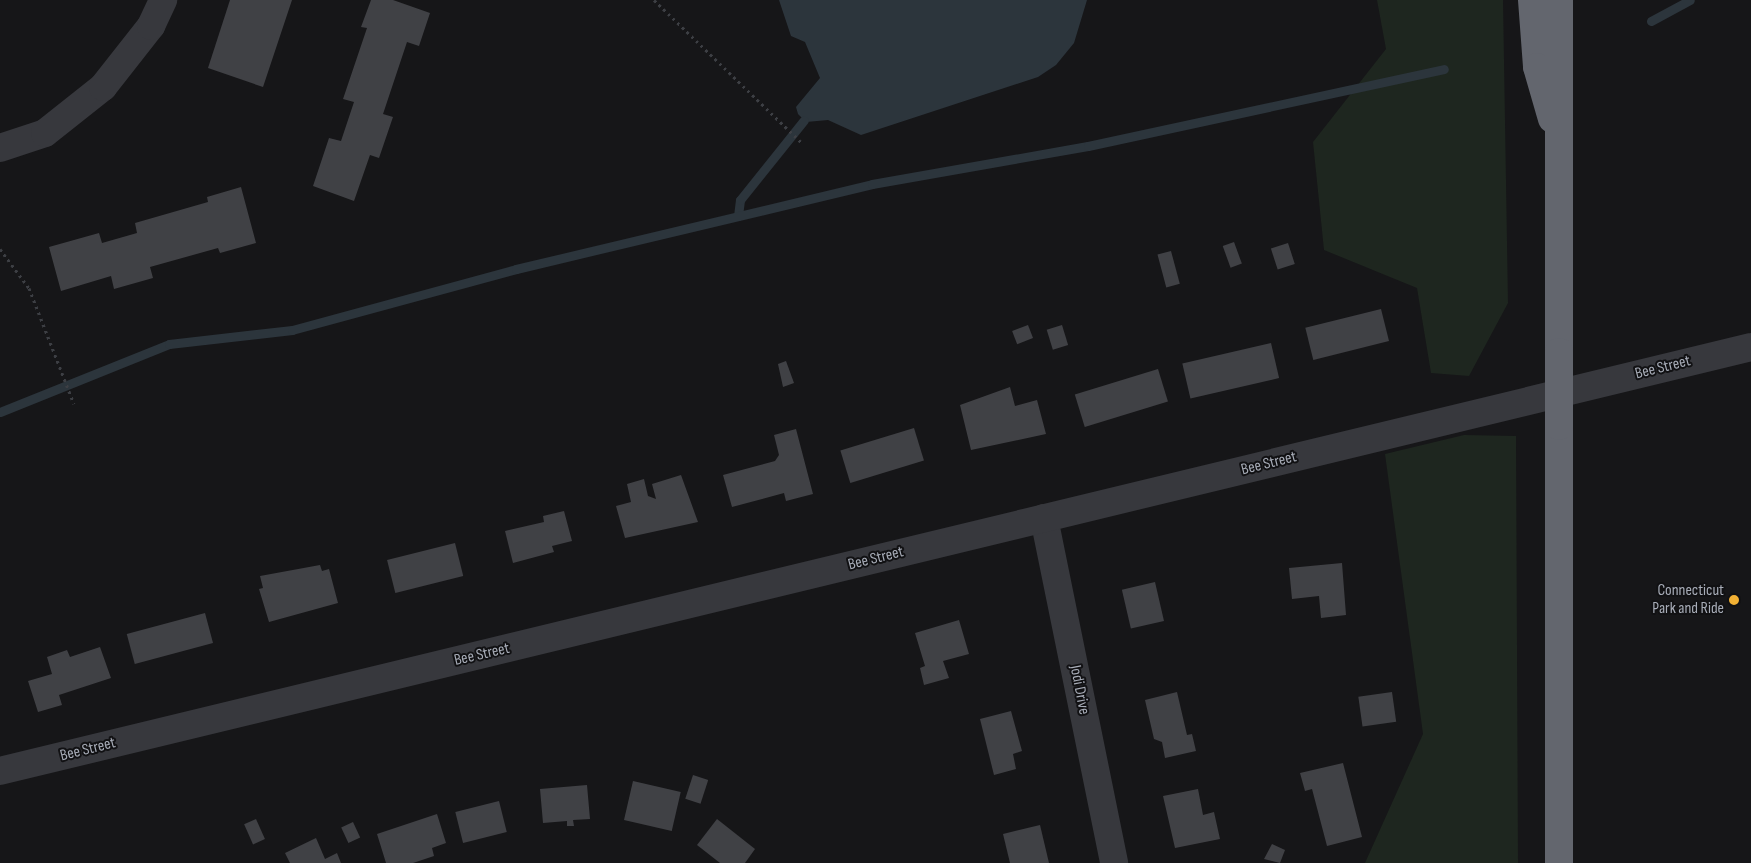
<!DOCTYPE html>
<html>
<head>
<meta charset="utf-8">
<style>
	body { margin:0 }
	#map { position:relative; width:1751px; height:863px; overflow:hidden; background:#161618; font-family:"Sofia Sans Condensed",sans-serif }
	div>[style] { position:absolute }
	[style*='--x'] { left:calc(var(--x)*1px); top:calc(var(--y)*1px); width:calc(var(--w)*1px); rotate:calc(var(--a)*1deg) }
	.green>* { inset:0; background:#1e261f }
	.water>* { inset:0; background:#2c353c }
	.stream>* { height:9px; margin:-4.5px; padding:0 4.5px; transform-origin:4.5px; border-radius:4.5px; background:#2c353c }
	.building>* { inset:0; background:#404145; transform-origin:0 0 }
	.path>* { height:3px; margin-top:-1.5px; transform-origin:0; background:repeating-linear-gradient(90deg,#3d3f44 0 2.5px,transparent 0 6.5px) }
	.minor>* { height:28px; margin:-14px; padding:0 14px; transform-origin:14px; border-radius:14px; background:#37383d }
	.highway>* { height:28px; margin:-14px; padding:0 14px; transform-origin:14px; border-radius:14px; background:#63666e }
	.highway-bridge>* { height:28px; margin:-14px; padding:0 14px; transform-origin:14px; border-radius:14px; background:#63666e }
	.dots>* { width:14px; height:14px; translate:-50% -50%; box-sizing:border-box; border:2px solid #111113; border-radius:50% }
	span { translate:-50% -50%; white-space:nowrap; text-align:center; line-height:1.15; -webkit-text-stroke:4px #111113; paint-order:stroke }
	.street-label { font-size:16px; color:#a8adb8 }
	.poi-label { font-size:16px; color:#a8adb8 }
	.right { translate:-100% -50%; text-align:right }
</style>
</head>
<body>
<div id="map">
	<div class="green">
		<i style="clip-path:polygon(1377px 0,1503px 0,1508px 303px,1469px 376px,1431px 373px,1417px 288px,1324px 250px,1313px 142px,1386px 49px)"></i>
		<i style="clip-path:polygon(1464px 435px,1516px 436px,1518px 863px,1365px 863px,1423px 734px,1385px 454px)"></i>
	</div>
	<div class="water">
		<i style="clip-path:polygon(779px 0,1087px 0,1074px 43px,1056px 65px,1038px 77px,861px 135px,828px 120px,806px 122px,798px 114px,796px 107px,820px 78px,805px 42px,791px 36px)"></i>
	</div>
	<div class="stream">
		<i style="--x:1651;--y:21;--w:44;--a:-28.3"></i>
		<i style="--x:738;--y:216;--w:16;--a:-83"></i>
		<i style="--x:740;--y:200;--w:102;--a:-51.3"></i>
		<i style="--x:0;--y:412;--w:182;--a:-21.9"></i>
		<i style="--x:169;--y:344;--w:124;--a:-6.5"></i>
		<i style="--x:292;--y:330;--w:232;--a:-15.2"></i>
		<i style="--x:516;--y:269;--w:366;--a:-13.4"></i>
		<i style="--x:872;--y:184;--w:219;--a:-10"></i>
		<i style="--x:1088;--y:146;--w:364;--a:-12.2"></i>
	</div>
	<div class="building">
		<i style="clip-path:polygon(230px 0,292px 0,263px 87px,208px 68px)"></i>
		<i style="clip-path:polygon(371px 0,393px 0,430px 13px,419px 46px,407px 42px,383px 114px,393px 117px,379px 158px,370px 155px,354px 201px,313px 186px,329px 138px,341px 141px,354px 102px,343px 99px,367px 28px,361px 27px)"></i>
		<i style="clip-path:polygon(241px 187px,256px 243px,220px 253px,218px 248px,150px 267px,153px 278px,114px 289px,111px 276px,61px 291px,49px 247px,99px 233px,102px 243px,137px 233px,135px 223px,208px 202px,207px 197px)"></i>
		<i style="left:1234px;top:242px;width:23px;height:12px;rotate:70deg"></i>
		<i style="left:1288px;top:243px;width:22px;height:18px;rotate:72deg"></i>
		<i style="left:1171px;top:251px;width:34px;height:14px;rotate:75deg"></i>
		<i style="left:1381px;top:309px;width:33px;height:78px;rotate:76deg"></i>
		<i style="left:1028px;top:325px;width:14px;height:17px;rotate:69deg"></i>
		<i style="left:1062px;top:325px;width:21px;height:16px;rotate:73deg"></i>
		<i style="left:1271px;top:343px;width:36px;height:91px;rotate:77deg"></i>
		<i style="clip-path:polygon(786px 361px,794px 383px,783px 387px,778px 364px)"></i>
		<i style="left:1158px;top:369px;width:34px;height:87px;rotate:73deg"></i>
		<i style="clip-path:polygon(1010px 387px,1015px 406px,1037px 400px,1046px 434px,971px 450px,960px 405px)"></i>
		<i style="left:914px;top:428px;width:34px;height:77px;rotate:73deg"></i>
		<i style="clip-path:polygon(796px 429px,813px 494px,786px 501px,784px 493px,732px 507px,723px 475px,775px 461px,779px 455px,774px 435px)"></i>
		<i style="clip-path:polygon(681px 475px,698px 522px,625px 538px,616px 506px,631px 502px,627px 484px,644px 479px,648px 496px,656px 499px,652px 484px)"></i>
		<i style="clip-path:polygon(564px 511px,572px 541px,552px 546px,554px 552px,513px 563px,505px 531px,544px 522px,543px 516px)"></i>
		<i style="left:455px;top:543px;width:34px;height:70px;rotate:76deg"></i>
		<i style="clip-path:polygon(1342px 563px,1346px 615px,1321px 618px,1319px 596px,1292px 599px,1289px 568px)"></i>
		<i style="clip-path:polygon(320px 565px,322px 571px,329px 569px,338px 603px,269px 622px,259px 589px,263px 588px,260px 576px)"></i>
		<i style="left:1155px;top:582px;width:40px;height:34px;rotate:77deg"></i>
		<i style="left:205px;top:613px;width:31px;height:81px;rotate:75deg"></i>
		<i style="clip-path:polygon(959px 620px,969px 654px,943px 661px,949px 678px,924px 685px,920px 668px,925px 666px,915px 633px)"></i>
		<i style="clip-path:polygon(100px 647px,111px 678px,59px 695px,62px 705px,38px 712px,28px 681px,52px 674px,47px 657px,67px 650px,70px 657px)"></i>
		<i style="clip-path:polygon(1177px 692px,1187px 735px,1192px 734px,1196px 751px,1165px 758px,1162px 742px,1154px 739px,1145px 700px)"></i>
		<i style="left:1392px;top:692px;width:30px;height:34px;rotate:82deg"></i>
		<i style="clip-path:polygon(1011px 711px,1022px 751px,1013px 754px,1016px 769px,994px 775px,980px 719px)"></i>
		<i style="clip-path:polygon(1343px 763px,1362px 837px,1327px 846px,1312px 789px,1305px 791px,1300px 773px)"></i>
		<i style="left:693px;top:775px;width:16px;height:25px;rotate:18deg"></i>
		<i style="left:633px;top:781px;width:49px;height:40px;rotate:13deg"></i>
		<i style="clip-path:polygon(587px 785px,590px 819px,573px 820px,574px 826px,567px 826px,567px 821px,543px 823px,540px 789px)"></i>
		<i style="clip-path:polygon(1198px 789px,1203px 815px,1214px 812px,1220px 839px,1175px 848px,1163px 796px)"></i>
		<i style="left:499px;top:801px;width:32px;height:45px;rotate:76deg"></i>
		<i style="clip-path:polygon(437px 814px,446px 843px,432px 848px,434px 856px,413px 863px,386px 863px,377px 834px)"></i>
		<i style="left:256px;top:819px;width:22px;height:13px;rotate:66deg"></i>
		<i style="clip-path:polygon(717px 819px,755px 849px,745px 863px,720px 863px,697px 845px)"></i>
		<i style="left:353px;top:822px;width:17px;height:13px;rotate:65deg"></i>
		<i style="clip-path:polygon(1040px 825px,1049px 863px,1010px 863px,1003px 834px)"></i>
		<i style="clip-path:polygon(316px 838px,325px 859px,337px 853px,341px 863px,290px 863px,285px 853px)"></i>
		<i style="clip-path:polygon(1272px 844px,1285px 850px,1280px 863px,1264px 859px)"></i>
	</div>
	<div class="path">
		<i style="--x:654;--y:0;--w:206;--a:44"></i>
		<i style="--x:0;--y:249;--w:49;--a:53.4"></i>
		<i style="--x:29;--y:288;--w:124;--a:68.8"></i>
	</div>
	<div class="minor">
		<i style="--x:0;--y:148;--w:47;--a:-18.4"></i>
		<i style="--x:45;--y:133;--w:74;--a:-38.4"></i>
		<i style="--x:103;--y:87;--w:78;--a:-51.8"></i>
		<i style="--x:151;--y:26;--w:29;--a:-65"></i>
		<i style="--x:1044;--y:518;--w:352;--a:78.5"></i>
		<i style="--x:0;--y:771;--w:1802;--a:-13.61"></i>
	</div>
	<div class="highway">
		<i style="--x:1532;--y:0;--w:67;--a:85.7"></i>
		<i style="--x:1537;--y:67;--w:54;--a:73.9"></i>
		<i style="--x:1559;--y:352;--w:352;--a:-90"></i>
		<i style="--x:1559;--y:426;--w:437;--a:90"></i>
	</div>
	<div class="highway-bridge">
		<i style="--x:1559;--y:426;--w:74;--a:-90"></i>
	</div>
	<div class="dots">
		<i style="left:1734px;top:600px;background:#f2b134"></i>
	</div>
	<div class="street-label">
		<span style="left:1663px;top:368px;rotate:-14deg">Bee Street</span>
		<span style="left:1269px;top:464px;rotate:-14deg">Bee Street</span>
		<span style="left:876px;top:559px;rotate:-14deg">Bee Street</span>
		<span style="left:482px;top:655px;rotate:-13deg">Bee Street</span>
		<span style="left:1079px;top:690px;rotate:79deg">Jodi Drive</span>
		<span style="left:88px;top:750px;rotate:-14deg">Bee Street</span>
	</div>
	<div class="poi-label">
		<span class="right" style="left:1724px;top:600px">Connecticut<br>Park and Ride</span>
	</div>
</div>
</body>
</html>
